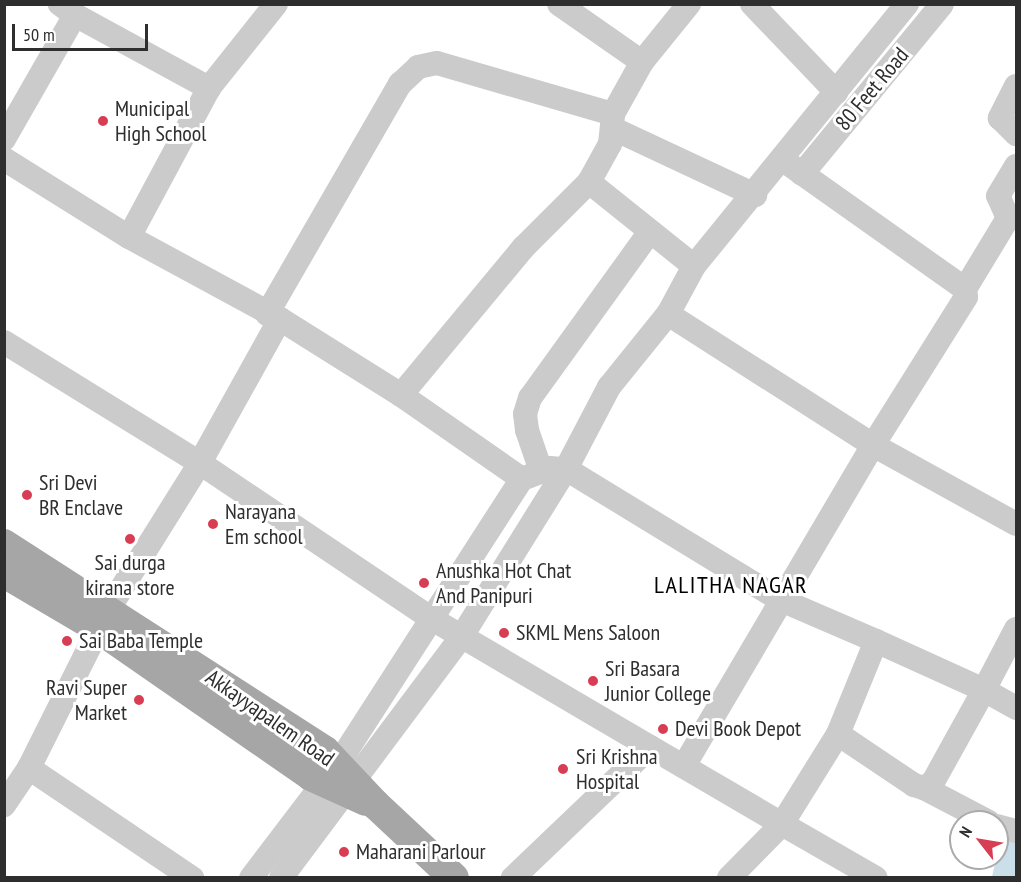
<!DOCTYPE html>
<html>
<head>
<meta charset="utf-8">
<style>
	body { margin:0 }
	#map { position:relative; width:1021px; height:882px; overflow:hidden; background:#fff; font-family:"PT Sans Narrow",sans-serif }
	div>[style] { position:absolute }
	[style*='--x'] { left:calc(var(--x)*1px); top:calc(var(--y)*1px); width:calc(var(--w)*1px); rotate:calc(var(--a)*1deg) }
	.river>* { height:33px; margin:-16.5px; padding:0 16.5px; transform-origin:16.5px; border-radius:16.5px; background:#cadfe9 }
	.minor>* { height:24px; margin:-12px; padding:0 12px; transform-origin:12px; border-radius:12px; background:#cbcbcb }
	.major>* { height:30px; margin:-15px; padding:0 15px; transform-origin:15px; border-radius:15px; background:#a6a6a6 }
	.dots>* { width:16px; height:16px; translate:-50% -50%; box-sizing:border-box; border:3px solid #fff; border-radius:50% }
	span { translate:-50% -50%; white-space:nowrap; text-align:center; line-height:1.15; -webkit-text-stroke:6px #fff; paint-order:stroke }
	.street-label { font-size:22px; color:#2e2e2e }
	.poi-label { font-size:22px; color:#2e2e2e }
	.left { translate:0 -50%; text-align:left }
	.right { translate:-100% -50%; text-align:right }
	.neighbourhood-label { font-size:24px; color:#000; letter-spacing:1.5px }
	.frame { position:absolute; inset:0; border:6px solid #2e2e2e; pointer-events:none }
	.north { position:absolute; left:949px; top:810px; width:60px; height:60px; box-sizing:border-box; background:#fff; border:2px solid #ababab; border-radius:50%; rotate:301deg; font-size:16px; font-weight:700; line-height:24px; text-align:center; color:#2e2e2e }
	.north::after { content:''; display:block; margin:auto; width:21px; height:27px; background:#d73e53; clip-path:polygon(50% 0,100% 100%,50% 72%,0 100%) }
	.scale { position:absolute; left:12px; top:24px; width:136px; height:27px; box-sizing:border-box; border:3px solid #2e2e2e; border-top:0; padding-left:8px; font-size:18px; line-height:21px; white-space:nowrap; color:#2e2e2e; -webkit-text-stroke:4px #fff; paint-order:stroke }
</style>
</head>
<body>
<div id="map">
	<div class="river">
		<i style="--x:1008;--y:878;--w:36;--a:-77"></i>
	</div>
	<div class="minor">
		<i style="--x:276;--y:4;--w:107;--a:128.6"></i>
		<i style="--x:209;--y:88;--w:169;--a:118.2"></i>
		<i style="--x:129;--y:237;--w:172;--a:28.5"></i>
		<i style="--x:280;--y:319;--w:143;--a:32.1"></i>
		<i style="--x:752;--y:4;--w:122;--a:46.3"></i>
		<i style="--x:75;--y:15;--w:153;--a:28.6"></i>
		<i style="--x:642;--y:62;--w:75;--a:-51"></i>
		<i style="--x:1016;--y:86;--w:36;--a:117"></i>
		<i style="--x:1000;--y:118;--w:23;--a:45"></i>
		<i style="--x:614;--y:129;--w:156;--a:25.1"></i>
		<i style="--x:4;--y:139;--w:143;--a:-60.2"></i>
		<i style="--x:75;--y:15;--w:19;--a:-144"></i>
		<i style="--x:4;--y:159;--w:147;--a:32"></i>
		<i style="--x:783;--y:160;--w:223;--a:35.3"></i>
		<i style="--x:965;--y:289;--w:8;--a:83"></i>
		<i style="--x:966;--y:297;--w:175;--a:122.1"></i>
		<i style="--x:873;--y:445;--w:163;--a:28.9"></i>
		<i style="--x:802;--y:174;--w:220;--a:-50.5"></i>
		<i style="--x:589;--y:182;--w:134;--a:38.7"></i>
		<i style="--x:694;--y:266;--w:55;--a:118.4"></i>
		<i style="--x:694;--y:266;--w:338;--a:-50.9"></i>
		<i style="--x:965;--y:289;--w:83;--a:-58.8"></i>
		<i style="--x:1008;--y:218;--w:24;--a:-114"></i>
		<i style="--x:998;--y:196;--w:35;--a:-59"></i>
		<i style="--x:267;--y:314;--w:266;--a:-60"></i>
		<i style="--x:400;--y:84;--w:25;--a:-43"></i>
		<i style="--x:418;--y:67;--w:19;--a:-12"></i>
		<i style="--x:437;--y:63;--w:183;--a:16.2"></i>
		<i style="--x:280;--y:319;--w:165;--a:119.1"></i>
		<i style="--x:200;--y:463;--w:280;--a:33.9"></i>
		<i style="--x:432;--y:619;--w:253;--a:30.4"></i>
		<i style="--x:4;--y:342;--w:230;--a:31.7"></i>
		<i style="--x:200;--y:463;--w:173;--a:122"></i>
		<i style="--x:108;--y:610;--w:177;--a:116.6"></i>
		<i style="--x:29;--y:768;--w:45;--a:124"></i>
		<i style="--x:541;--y:471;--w:43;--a:-108.9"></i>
		<i style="--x:527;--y:430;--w:16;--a:-97"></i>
		<i style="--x:525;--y:414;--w:17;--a:-73"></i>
		<i style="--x:530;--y:398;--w:203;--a:-54.2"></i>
		<i style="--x:522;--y:479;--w:147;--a:-145.2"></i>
		<i style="--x:401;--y:395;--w:192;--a:-50.3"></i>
		<i style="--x:524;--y:247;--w:92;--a:-45"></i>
		<i style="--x:589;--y:182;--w:43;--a:-61.1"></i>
		<i style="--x:610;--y:144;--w:30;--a:-84"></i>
		<i style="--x:613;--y:114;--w:60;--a:-60.9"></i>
		<i style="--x:642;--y:62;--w:101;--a:-145.1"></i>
		<i style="--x:876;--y:641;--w:119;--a:24.4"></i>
		<i style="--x:984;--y:690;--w:69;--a:-62.3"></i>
		<i style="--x:838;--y:734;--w:92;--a:33.9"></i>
		<i style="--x:914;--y:785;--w:10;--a:17"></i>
		<i style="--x:924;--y:788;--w:11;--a:-34"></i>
		<i style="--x:933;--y:782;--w:105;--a:-61"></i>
		<i style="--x:984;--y:690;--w:37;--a:29"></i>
		<i style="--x:29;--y:768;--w:197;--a:34"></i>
		<i style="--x:924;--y:788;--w:73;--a:27.6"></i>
		<i style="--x:997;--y:826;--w:20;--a:15"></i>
		<i style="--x:251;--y:878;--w:143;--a:-52.7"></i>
		<i style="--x:338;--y:764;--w:339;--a:-57.2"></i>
		<i style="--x:522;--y:479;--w:30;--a:-21"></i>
		<i style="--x:550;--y:468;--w:16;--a:4"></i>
		<i style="--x:566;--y:469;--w:252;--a:31.4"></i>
		<i style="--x:781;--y:600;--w:103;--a:23.3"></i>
		<i style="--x:876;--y:641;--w:100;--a:112.2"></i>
		<i style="--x:838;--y:734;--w:106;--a:121.9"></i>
		<i style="--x:782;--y:824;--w:153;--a:-149.7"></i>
		<i style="--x:650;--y:747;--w:190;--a:136.3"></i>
		<i style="--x:281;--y:878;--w:302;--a:-53.2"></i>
		<i style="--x:462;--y:636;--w:197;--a:-58.1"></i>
		<i style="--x:566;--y:469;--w:93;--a:-62.3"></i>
		<i style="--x:609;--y:387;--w:94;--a:-51.1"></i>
		<i style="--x:668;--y:314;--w:243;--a:32.6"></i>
		<i style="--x:873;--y:445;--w:373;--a:120.5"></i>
		<i style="--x:729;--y:878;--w:76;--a:-45.5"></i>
		<i style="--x:782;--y:824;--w:108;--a:29.9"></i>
	</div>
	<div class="major">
		<i style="--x:4;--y:544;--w:382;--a:32.8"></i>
		<i style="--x:325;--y:751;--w:73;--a:46.7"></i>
		<i style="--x:375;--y:804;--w:108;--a:43.1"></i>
		<i style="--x:4;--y:573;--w:110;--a:30.5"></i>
		<i style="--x:99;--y:629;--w:258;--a:34.7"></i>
		<i style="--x:311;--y:776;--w:60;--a:24.4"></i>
	</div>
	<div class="dots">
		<i style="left:103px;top:121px;background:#d73e53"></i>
		<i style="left:27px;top:495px;background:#d73e53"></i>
		<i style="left:213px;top:524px;background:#d73e53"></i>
		<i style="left:130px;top:539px;background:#d73e53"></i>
		<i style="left:424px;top:583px;background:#d73e53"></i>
		<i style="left:504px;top:633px;background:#d73e53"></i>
		<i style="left:67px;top:641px;background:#d73e53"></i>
		<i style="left:593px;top:681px;background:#d73e53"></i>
		<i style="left:139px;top:700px;background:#d73e53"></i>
		<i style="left:663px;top:729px;background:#d73e53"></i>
		<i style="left:563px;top:769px;background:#d73e53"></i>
		<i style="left:344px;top:852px;background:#d73e53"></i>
	</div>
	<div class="street-label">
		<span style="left:872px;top:89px;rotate:-50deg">80 Feet Road</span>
		<span style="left:270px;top:718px;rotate:35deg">Akkayyapalem Road</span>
	</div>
	<div class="poi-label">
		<span class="left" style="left:115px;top:121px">Municipal<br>High School</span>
		<span class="left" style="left:39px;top:495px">Sri Devi<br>BR Enclave</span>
		<span class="left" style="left:225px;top:524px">Narayana<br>Em school</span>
		<span style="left:130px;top:575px">Sai durga<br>kirana store</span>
		<span class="left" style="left:436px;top:583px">Anushka Hot Chat<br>And Panipuri</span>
		<span class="left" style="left:516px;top:633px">SKML Mens Saloon</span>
		<span class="left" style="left:79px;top:641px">Sai Baba Temple</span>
		<span class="left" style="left:605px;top:681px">Sri Basara<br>Junior College</span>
		<span class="right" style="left:127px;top:700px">Ravi Super<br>Market</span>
		<span class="left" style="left:675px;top:729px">Devi Book Depot</span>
		<span class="left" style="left:576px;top:769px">Sri Krishna<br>Hospital</span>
		<span class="left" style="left:356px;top:852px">Maharani Parlour</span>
	</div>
	<div class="neighbourhood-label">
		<span style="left:731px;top:585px">LALITHA NAGAR</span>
	</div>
	<div class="frame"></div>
	<div class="north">N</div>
	<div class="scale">50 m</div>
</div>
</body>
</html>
